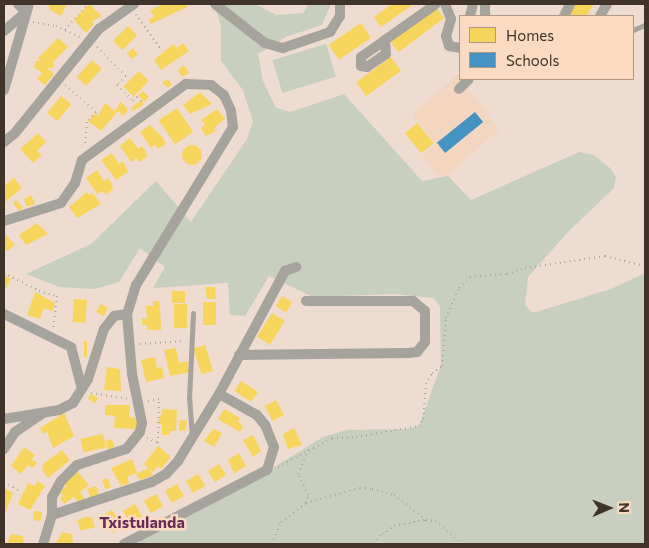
<!DOCTYPE html>
<html>
<head>
<meta charset="utf-8">
<style>
	body { margin:0 }
	#map { position:relative; width:649px; height:548px; overflow:hidden; background:#eddccf; font-family:Commissioner,sans-serif }
	div>[style] { position:absolute }
	[style*='--x'] { left:calc(var(--x)*1px); top:calc(var(--y)*1px); width:calc(var(--w)*1px); rotate:calc(var(--a)*1deg) }
	.built>* { inset:0; background:#f2d6c0 }
	.green>* { inset:0; background:#c8cfbf; transform-origin:0 0 }
	.homes>* { inset:0; background:#f6d55c; transform-origin:0 0 }
	.round { border-radius:50% }
	.schools>* { inset:0; background:#4393c3; transform-origin:0 0 }
	.path>* { height:2px; margin-top:-1px; transform-origin:0; background:repeating-linear-gradient(90deg,#ada69e 0 1px,transparent 0 5px) }
	.service>* { height:5px; margin:-2.5px; padding:0 2.5px; transform-origin:2.5px; border-radius:2.5px; background:#a6a29c }
	.minor>* { height:10px; margin:-5px; padding:0 5px; transform-origin:5px; border-radius:5px; background:#a6a29c }
	span { translate:-50% -50%; white-space:nowrap; text-align:center; line-height:1.15; -webkit-text-stroke:5px #fadbc2; paint-order:stroke }
	.neighbourhood-label { font-size:16px; color:#662d57; font-weight:700 }
	.frame { position:absolute; inset:0; border:5px solid #40342a; pointer-events:none }
	.legend { position:absolute; left:459px; top:15px; width:175px; height:65px; box-sizing:border-box; background:#fadbc2; border:1px solid #b09885; margin:0; padding:6px 9px; list-style:none; font-size:15px; color:#40342a }
	.legend li { display:flex; align-items:center; gap:10px; height:25px }
	.legend b { width:25px; border:1px solid #b09885 }
	.north { position:absolute; left:584px; top:483px; width:50px; height:50px; -webkit-text-stroke:4px #fadbc2; paint-order:stroke; rotate:89deg; font-size:14px; font-weight:700; line-height:20px; text-align:center; color:#40342a }
	.north::after { content:''; display:block; margin:auto; width:18px; height:22px; background:#40342a; clip-path:polygon(50% 0,100% 100%,50% 72%,0 100%) }
</style>
</head>
<body>
<div id="map">
	<div class="built">
		<i style="clip-path:polygon(458px 74px,499px 130px,447px 175px,438px 176px,423px 156px,436px 144px,412px 115px)"></i>
	</div>
	<div class="green">
		<i style="clip-path:polygon(214px 4px,255px 4px,276px 15px,303px 13px,309px 4px,331px 4px,322px 25px,286px 37px,258px 54px,263px 81px,276px 108px,290px 112px,344px 94px,422px 181px,448px 176px,471px 200px,579px 152px,594px 155px,611px 169px,616px 177px,614px 188px,567px 233px,528px 277px,525px 305px,531px 312px,536px 312px,611px 289px,645px 273px,645px 544px,138px 544px,145px 535px,255px 479px,323px 437px,347px 430px,406px 429px,419px 426px,441px 365px,440px 306px,433px 298px,394px 294px,313px 297px,269px 276px,245px 316px,230px 315px,228px 283px,153px 288px,165px 267px,140px 248px,119px 282px,95px 289px,59px 287px,26px 274px,91px 244px,156px 181px,191px 222px,247px 139px,253px 121px,243px 90px,221px 61px,221px 26px)"></i>
		<i style="left:326px;top:44px;width:34px;height:56px;rotate:73deg"></i>
	</div>
	<div class="homes">
		<i style="clip-path:polygon(48px 4px,67px 4px,61px 16px,50px 10px)"></i>
		<i style="clip-path:polygon(89px 4px,102px 16px,92px 21px,94px 24px,86px 33px,74px 20px)"></i>
		<i style="clip-path:polygon(164px 4px,186px 4px,187px 7px,151px 24px,149px 19px,154px 17px,150px 10px)"></i>
		<i style="clip-path:polygon(392px 4px,414px 4px,381px 27px,374px 17px)"></i>
		<i style="clip-path:polygon(573px 4px,594px 4px,586px 16px,566px 16px)"></i>
		<i style="left:435px;top:6px;width:15px;height:57px;rotate:53deg"></i>
		<i style="left:361px;top:23px;width:18px;height:39px;rotate:56deg"></i>
		<i style="left:128px;top:26px;width:13px;height:21px;rotate:45deg"></i>
		<i style="clip-path:polygon(58px 38px,68px 47px,53px 62px,54px 68px,47px 68px,54px 74px,45px 85px,37px 79px,42px 73px,34px 67px,36px 61px,40px 61px,38px 58px)"></i>
		<i style="clip-path:polygon(183px 43px,189px 51px,161px 70px,154px 60px,173px 44px,177px 48px)"></i>
		<i style="left:133px;top:48px;width:8px;height:8px;rotate:50deg"></i>
		<i style="left:391px;top:57px;width:17px;height:43px;rotate:54deg"></i>
		<i style="left:92px;top:60px;width:13px;height:23px;rotate:42deg"></i>
		<i style="clip-path:polygon(184px 65px,189px 73px,182px 77px,178px 70px)"></i>
		<i style="left:139px;top:71px;width:14px;height:22px;rotate:45deg"></i>
		<i style="clip-path:polygon(167px 79px,172px 84px,168px 88px,162px 83px)"></i>
		<i style="clip-path:polygon(143px 91px,149px 97px,144px 102px,138px 95px)"></i>
		<i style="clip-path:polygon(200px 92px,212px 104px,190px 114px,183px 105px)"></i>
		<i style="left:61px;top:96px;width:13px;height:22px;rotate:39deg"></i>
		<i style="clip-path:polygon(141px 100px,144px 104px,133px 111px,131px 108px)"></i>
		<i style="clip-path:polygon(121px 101px,128px 110px,123px 116px,118px 111px,101px 131px,88px 121px,95px 113px,98px 116px,105px 103px,115px 111px)"></i>
		<i style="left:177px;top:108px;width:29px;height:22px;rotate:56deg"></i>
		<i style="clip-path:polygon(217px 109px,225px 119px,214px 128px,216px 131px,206px 136px,201px 128px,205px 125px,201px 120px)"></i>
		<i style="left:417px;top:123px;width:26px;height:16px;rotate:50deg"></i>
		<i style="clip-path:polygon(150px 125px,164px 139px,166px 144px,158px 149px,155px 145px,151px 148px,140px 132px)"></i>
		<i style="clip-path:polygon(38px 133px,46px 142px,37px 151px,42px 155px,33px 163px,20px 149px)"></i>
		<i style="clip-path:polygon(130px 138px,138px 149px,142px 146px,146px 152px,147px 157px,139px 162px,137px 158px,131px 162px,120px 146px)"></i>
		<i class="round" style="left:182px;top:145px;width:20px;height:20px"></i>
		<i style="clip-path:polygon(112px 153px,119px 164px,123px 161px,128px 172px,116px 180px,101px 160px)"></i>
		<i style="clip-path:polygon(97px 170px,104px 181px,108px 178px,112px 184px,113px 189px,106px 195px,103px 191px,97px 194px,86px 178px)"></i>
		<i style="clip-path:polygon(14px 178px,22px 188px,4px 203px,4px 186px)"></i>
		<i style="clip-path:polygon(87px 192px,89px 195px,93px 193px,101px 204px,77px 218px,69px 207px)"></i>
		<i style="clip-path:polygon(31px 195px,35px 204px,27px 207px,24px 199px)"></i>
		<i style="clip-path:polygon(16px 200px,23px 208px,19px 211px,13px 203px)"></i>
		<i style="clip-path:polygon(37px 223px,48px 234px,26px 245px,19px 235px)"></i>
		<i style="clip-path:polygon(4px 233px,15px 245px,7px 251px,4px 249px)"></i>
		<i style="clip-path:polygon(4px 275px,11px 279px,4px 292px)"></i>
		<i style="clip-path:polygon(205px 287px,215px 287px,216px 299px,207px 299px)"></i>
		<i style="left:172px;top:291px;width:13px;height:12px"></i>
		<i style="clip-path:polygon(35px 292px,55px 303px,53px 311px,44px 308px,40px 319px,27px 315px)"></i>
		<i style="left:282px;top:296px;width:12px;height:12px;rotate:31deg"></i>
		<i style="left:74px;top:299px;width:13px;height:23px;rotate:4deg"></i>
		<i style="clip-path:polygon(153px 301px,159px 301px,160px 305px,161px 330px,147px 330px,147px 325px,142px 325px,142px 318px,147px 319px,146px 306px,153px 306px)"></i>
		<i style="left:203px;top:302px;width:13px;height:23px"></i>
		<i style="clip-path:polygon(101px 304px,108px 308px,104px 316px,96px 312px)"></i>
		<i style="left:174px;top:304px;width:13px;height:24px"></i>
		<i style="left:272px;top:313px;width:15px;height:28px;rotate:32deg"></i>
		<i style="left:84px;top:341px;width:3px;height:16px"></i>
		<i style="left:205px;top:345px;width:27px;height:12px;rotate:73deg"></i>
		<i style="clip-path:polygon(176px 348px,179px 363px,187px 361px,189px 372px,170px 376px,164px 350px)"></i>
		<i style="clip-path:polygon(155px 357px,157px 368px,162px 367px,164px 378px,146px 382px,141px 360px)"></i>
		<i style="clip-path:polygon(107px 367px,120px 369px,121px 391px,104px 390px)"></i>
		<i style="left:241px;top:381px;width:20px;height:12px;rotate:33deg"></i>
		<i style="left:91px;top:394px;width:8px;height:6px;rotate:30deg"></i>
		<i style="left:276px;top:400px;width:17px;height:13px;rotate:62deg"></i>
		<i style="clip-path:polygon(105px 405px,130px 405px,129px 417px,137px 418px,137px 429px,114px 428px,115px 416px,105px 415px)"></i>
		<i style="clip-path:polygon(163px 409px,177px 410px,176px 431px,170px 431px,170px 435px,162px 435px,162px 424px,158px 424px)"></i>
		<i style="clip-path:polygon(224px 409px,240px 418px,238px 421px,243px 426px,240px 432px,218px 419px)"></i>
		<i style="clip-path:polygon(64px 413px,74px 436px,53px 448px,47px 432px,43px 434px,40px 428px)"></i>
		<i style="left:180px;top:420px;width:7px;height:10px;rotate:8deg"></i>
		<i style="clip-path:polygon(294px 428px,302px 445px,288px 449px,283px 434px)"></i>
		<i style="clip-path:polygon(213px 429px,222px 433px,214px 447px,204px 441px)"></i>
		<i style="left:103px;top:434px;width:14px;height:23px;rotate:78deg"></i>
		<i style="clip-path:polygon(253px 435px,261px 451px,253px 457px,243px 440px)"></i>
		<i style="clip-path:polygon(112px 439px,114px 447px,108px 450px,105px 441px)"></i>
		<i style="clip-path:polygon(158px 446px,171px 457px,161px 469px,158px 466px,153px 472px,144px 464px)"></i>
		<i style="clip-path:polygon(24px 447px,35px 455px,32px 459px,37px 463px,32px 468px,28px 465px,21px 474px,11px 466px)"></i>
		<i style="clip-path:polygon(62px 450px,70px 460px,48px 478px,42px 469px,43px 464px)"></i>
		<i style="clip-path:polygon(239px 453px,246px 466px,234px 473px,228px 460px)"></i>
		<i style="clip-path:polygon(132px 459px,137px 473px,127px 477px,129px 483px,121px 486px,111px 468px)"></i>
		<i style="left:219px;top:464px;width:13px;height:13px;rotate:58deg"></i>
		<i style="clip-path:polygon(149px 468px,153px 475px,140px 480px,136px 474px)"></i>
		<i style="clip-path:polygon(77px 471px,89px 485px,80px 492px,85px 499px,78px 502px,74px 497px,64px 504px,60px 498px,63px 496px,60px 492px,66px 486px,63px 482px)"></i>
		<i style="left:198px;top:474px;width:14px;height:14px;rotate:60deg"></i>
		<i style="left:108px;top:478px;width:10px;height:6px;rotate:73deg"></i>
		<i style="clip-path:polygon(38px 481px,45px 486px,30px 510px,18px 504px,28px 483px,34px 486px)"></i>
		<i style="left:177px;top:484px;width:14px;height:14px;rotate:60deg"></i>
		<i style="left:96px;top:486px;width:9px;height:9px;rotate:72deg"></i>
		<i style="clip-path:polygon(4px 488px,13px 493px,4px 516px)"></i>
		<i style="left:156px;top:494px;width:14px;height:14px;rotate:60deg"></i>
		<i style="left:135px;top:504px;width:14px;height:14px;rotate:60deg"></i>
		<i style="clip-path:polygon(112px 510px,121px 525px,113px 533px,103px 515px)"></i>
		<i style="left:34px;top:511px;width:8px;height:9px;rotate:7deg"></i>
		<i style="clip-path:polygon(86px 517px,92px 517px,95px 527px,81px 531px,77px 520px)"></i>
		<i style="clip-path:polygon(62px 532px,72px 534px,73px 544px,56px 543px)"></i>
		<i style="clip-path:polygon(11px 534px,23px 536px,24px 544px,7px 544px)"></i>
	</div>
	<div class="schools">
		<i style="left:475px;top:112px;width:13px;height:49px;rotate:51deg"></i>
	</div>
	<div class="path">
		<i style="--x:136;--y:14;--w:45;--a:54.9"></i>
		<i style="--x:33;--y:22;--w:23;--a:10"></i>
		<i style="--x:56;--y:26;--w:26;--a:25"></i>
		<i style="--x:65;--y:30;--w:35;--a:-49"></i>
		<i style="--x:97;--y:47;--w:41;--a:45"></i>
		<i style="--x:126;--y:76;--w:13;--a:135"></i>
		<i style="--x:117;--y:85;--w:23;--a:45"></i>
		<i style="--x:133;--y:101;--w:6;--a:-45"></i>
		<i style="--x:137;--y:97;--w:10;--a:45"></i>
		<i style="--x:65;--y:85;--w:41;--a:41.1"></i>
		<i style="--x:96;--y:112;--w:13;--a:132"></i>
		<i style="--x:87;--y:122;--w:23;--a:95"></i>
		<i style="--x:4;--y:273;--w:39;--a:27"></i>
		<i style="--x:39;--y:291;--w:19;--a:16"></i>
		<i style="--x:57;--y:296;--w:32;--a:97"></i>
		<i style="--x:140;--y:344;--w:45;--a:-3.8"></i>
		<i style="--x:91;--y:393;--w:37;--a:9"></i>
		<i style="--x:147;--y:438;--w:12;--a:24"></i>
		<i style="--x:158;--y:443;--w:44;--a:-88.7"></i>
		<i style="--x:159;--y:399;--w:11;--a:170"></i>
		<i style="--x:278;--y:467;--w:61;--a:-28.2"></i>
		<i style="--x:332;--y:438;--w:24;--a:-2"></i>
		<i style="--x:356;--y:437;--w:64;--a:-9.9"></i>
		<i style="--x:419;--y:426;--w:8;--a:-60"></i>
		<i style="--x:423;--y:419;--w:35;--a:-85"></i>
		<i style="--x:426;--y:384;--w:13;--a:-61"></i>
		<i style="--x:432;--y:373;--w:12;--a:-35"></i>
		<i style="--x:442;--y:366;--w:48;--a:-85.2"></i>
		<i style="--x:446;--y:318;--w:33;--a:-67"></i>
		<i style="--x:459;--y:288;--w:16;--a:-45"></i>
		<i style="--x:470;--y:277;--w:37;--a:-5"></i>
		<i style="--x:507;--y:274;--w:19;--a:-18"></i>
		<i style="--x:525;--y:268;--w:81;--a:-8.5"></i>
		<i style="--x:605;--y:256;--w:41;--a:14"></i>
		<i style="--x:4;--y:482;--w:18;--a:29"></i>
		<i style="--x:306;--y:503;--w:56;--a:-15.5"></i>
		<i style="--x:360;--y:488;--w:12;--a:5"></i>
		<i style="--x:372;--y:489;--w:23;--a:15"></i>
		<i style="--x:394;--y:495;--w:41;--a:38"></i>
		<i style="--x:272;--y:544;--w:24;--a:-68"></i>
		<i style="--x:281;--y:522;--w:31;--a:-37"></i>
		<i style="--x:306;--y:503;--w:8;--a:-76"></i>
		<i style="--x:308;--y:495;--w:23;--a:-115"></i>
		<i style="--x:298;--y:474;--w:26;--a:-67"></i>
		<i style="--x:374;--y:544;--w:13;--a:-51"></i>
		<i style="--x:382;--y:534;--w:14;--a:-34"></i>
		<i style="--x:394;--y:526;--w:33;--a:-11"></i>
		<i style="--x:426;--y:520;--w:9;--a:6"></i>
		<i style="--x:435;--y:521;--w:35;--a:40"></i>
	</div>
	<div class="service">
		<i style="--x:633;--y:30;--w:13;--a:-23"></i>
		<i style="--x:192;--y:438;--w:39;--a:-94"></i>
		<i style="--x:189;--y:399;--w:86;--a:-87.3"></i>
	</div>
	<div class="minor">
		<i style="--x:215;--y:4;--w:63;--a:38"></i>
		<i style="--x:265;--y:43;--w:19;--a:16"></i>
		<i style="--x:283;--y:48;--w:50;--a:-18.8"></i>
		<i style="--x:330;--y:32;--w:19;--a:-58"></i>
		<i style="--x:340;--y:16;--w:12;--a:-90"></i>
		<i style="--x:445;--y:4;--w:16;--a:68"></i>
		<i style="--x:451;--y:19;--w:18;--a:106"></i>
		<i style="--x:446;--y:36;--w:10;--a:73"></i>
		<i style="--x:449;--y:46;--w:11;--a:10"></i>
		<i style="--x:470;--y:16;--w:12;--a:-76"></i>
		<i style="--x:485;--y:16;--w:12;--a:-90"></i>
		<i style="--x:564;--y:16;--w:13;--a:-63"></i>
		<i style="--x:600;--y:16;--w:14;--a:-60"></i>
		<i style="--x:4;--y:31;--w:29;--a:-41"></i>
		<i style="--x:26;--y:12;--w:11;--a:-135"></i>
		<i style="--x:385;--y:40;--w:14;--a:86"></i>
		<i style="--x:386;--y:54;--w:23;--a:146"></i>
		<i style="--x:367;--y:67;--w:6;--a:-171"></i>
		<i style="--x:361;--y:66;--w:9;--a:-90"></i>
		<i style="--x:361;--y:57;--w:29;--a:-35"></i>
		<i style="--x:385;--y:40;--w:62;--a:-35.2"></i>
		<i style="--x:459;--y:89;--w:14;--a:-45"></i>
		<i style="--x:4;--y:90;--w:90;--a:-73.8"></i>
		<i style="--x:4;--y:142;--w:14;--a:-39"></i>
		<i style="--x:15;--y:133;--w:134;--a:-51.1"></i>
		<i style="--x:99;--y:29;--w:43;--a:-35.5"></i>
		<i style="--x:4;--y:221;--w:60;--a:-17.5"></i>
		<i style="--x:61;--y:203;--w:24;--a:-55"></i>
		<i style="--x:75;--y:183;--w:24;--a:-73"></i>
		<i style="--x:82;--y:160;--w:129;--a:-36.2"></i>
		<i style="--x:186;--y:84;--w:25;--a:2"></i>
		<i style="--x:211;--y:85;--w:16;--a:38"></i>
		<i style="--x:224;--y:95;--w:17;--a:66"></i>
		<i style="--x:231;--y:111;--w:16;--a:83"></i>
		<i style="--x:233;--y:127;--w:185;--a:121.5"></i>
		<i style="--x:136;--y:285;--w:30;--a:107"></i>
		<i style="--x:127;--y:314;--w:60;--a:85.2"></i>
		<i style="--x:132;--y:374;--w:50;--a:78.5"></i>
		<i style="--x:142;--y:423;--w:9;--a:103"></i>
		<i style="--x:140;--y:432;--w:22;--a:129"></i>
		<i style="--x:126;--y:449;--w:52;--a:161.9"></i>
		<i style="--x:77;--y:465;--w:23;--a:135"></i>
		<i style="--x:61;--y:481;--w:18;--a:119"></i>
		<i style="--x:52;--y:497;--w:18;--a:90"></i>
		<i style="--x:52;--y:515;--w:30;--a:107"></i>
		<i style="--x:4;--y:314;--w:75;--a:26.2"></i>
		<i style="--x:71;--y:347;--w:43;--a:75.3"></i>
		<i style="--x:239;--y:355;--w:169;--a:-0.7"></i>
		<i style="--x:408;--y:353;--w:9;--a:-6"></i>
		<i style="--x:417;--y:352;--w:13;--a:-51"></i>
		<i style="--x:425;--y:342;--w:31;--a:-90"></i>
		<i style="--x:425;--y:311;--w:16;--a:-140"></i>
		<i style="--x:413;--y:301;--w:107;--a:180"></i>
		<i style="--x:4;--y:419;--w:56;--a:-9.3"></i>
		<i style="--x:59;--y:410;--w:16;--a:-27"></i>
		<i style="--x:73;--y:403;--w:28;--a:-58"></i>
		<i style="--x:88;--y:379;--w:52;--a:-72.3"></i>
		<i style="--x:104;--y:329;--w:16;--a:-52"></i>
		<i style="--x:114;--y:316;--w:13;--a:-9"></i>
		<i style="--x:4;--y:449;--w:20;--a:-57"></i>
		<i style="--x:15;--y:432;--w:32;--a:-34"></i>
		<i style="--x:52;--y:515;--w:105;--a:-18.3"></i>
		<i style="--x:152;--y:482;--w:16;--a:-30"></i>
		<i style="--x:166;--y:474;--w:18;--a:-47"></i>
		<i style="--x:178;--y:461;--w:79;--a:-58.5"></i>
		<i style="--x:219;--y:394;--w:140;--a:-61.8"></i>
		<i style="--x:285;--y:271;--w:12;--a:-20"></i>
		<i style="--x:124;--y:544;--w:161;--a:-27.4"></i>
		<i style="--x:267;--y:470;--w:24;--a:-73"></i>
		<i style="--x:274;--y:447;--w:24;--a:-112"></i>
		<i style="--x:265;--y:425;--w:13;--a:-129"></i>
		<i style="--x:257;--y:415;--w:43;--a:-151.1"></i>
	</div>
	<div class="neighbourhood-label">
		<span style="left:142px;top:522px">Txistulanda</span>
	</div>
	<div class="frame"></div>
	<ul class="legend">
	<li><b style="height:14px;background:#f6d55c"></b>Homes</li>
	<li><b style="height:14px;background:#4393c3"></b>Schools</li>
	</ul>
	<div class="north">N</div>
</div>
</body>
</html>
